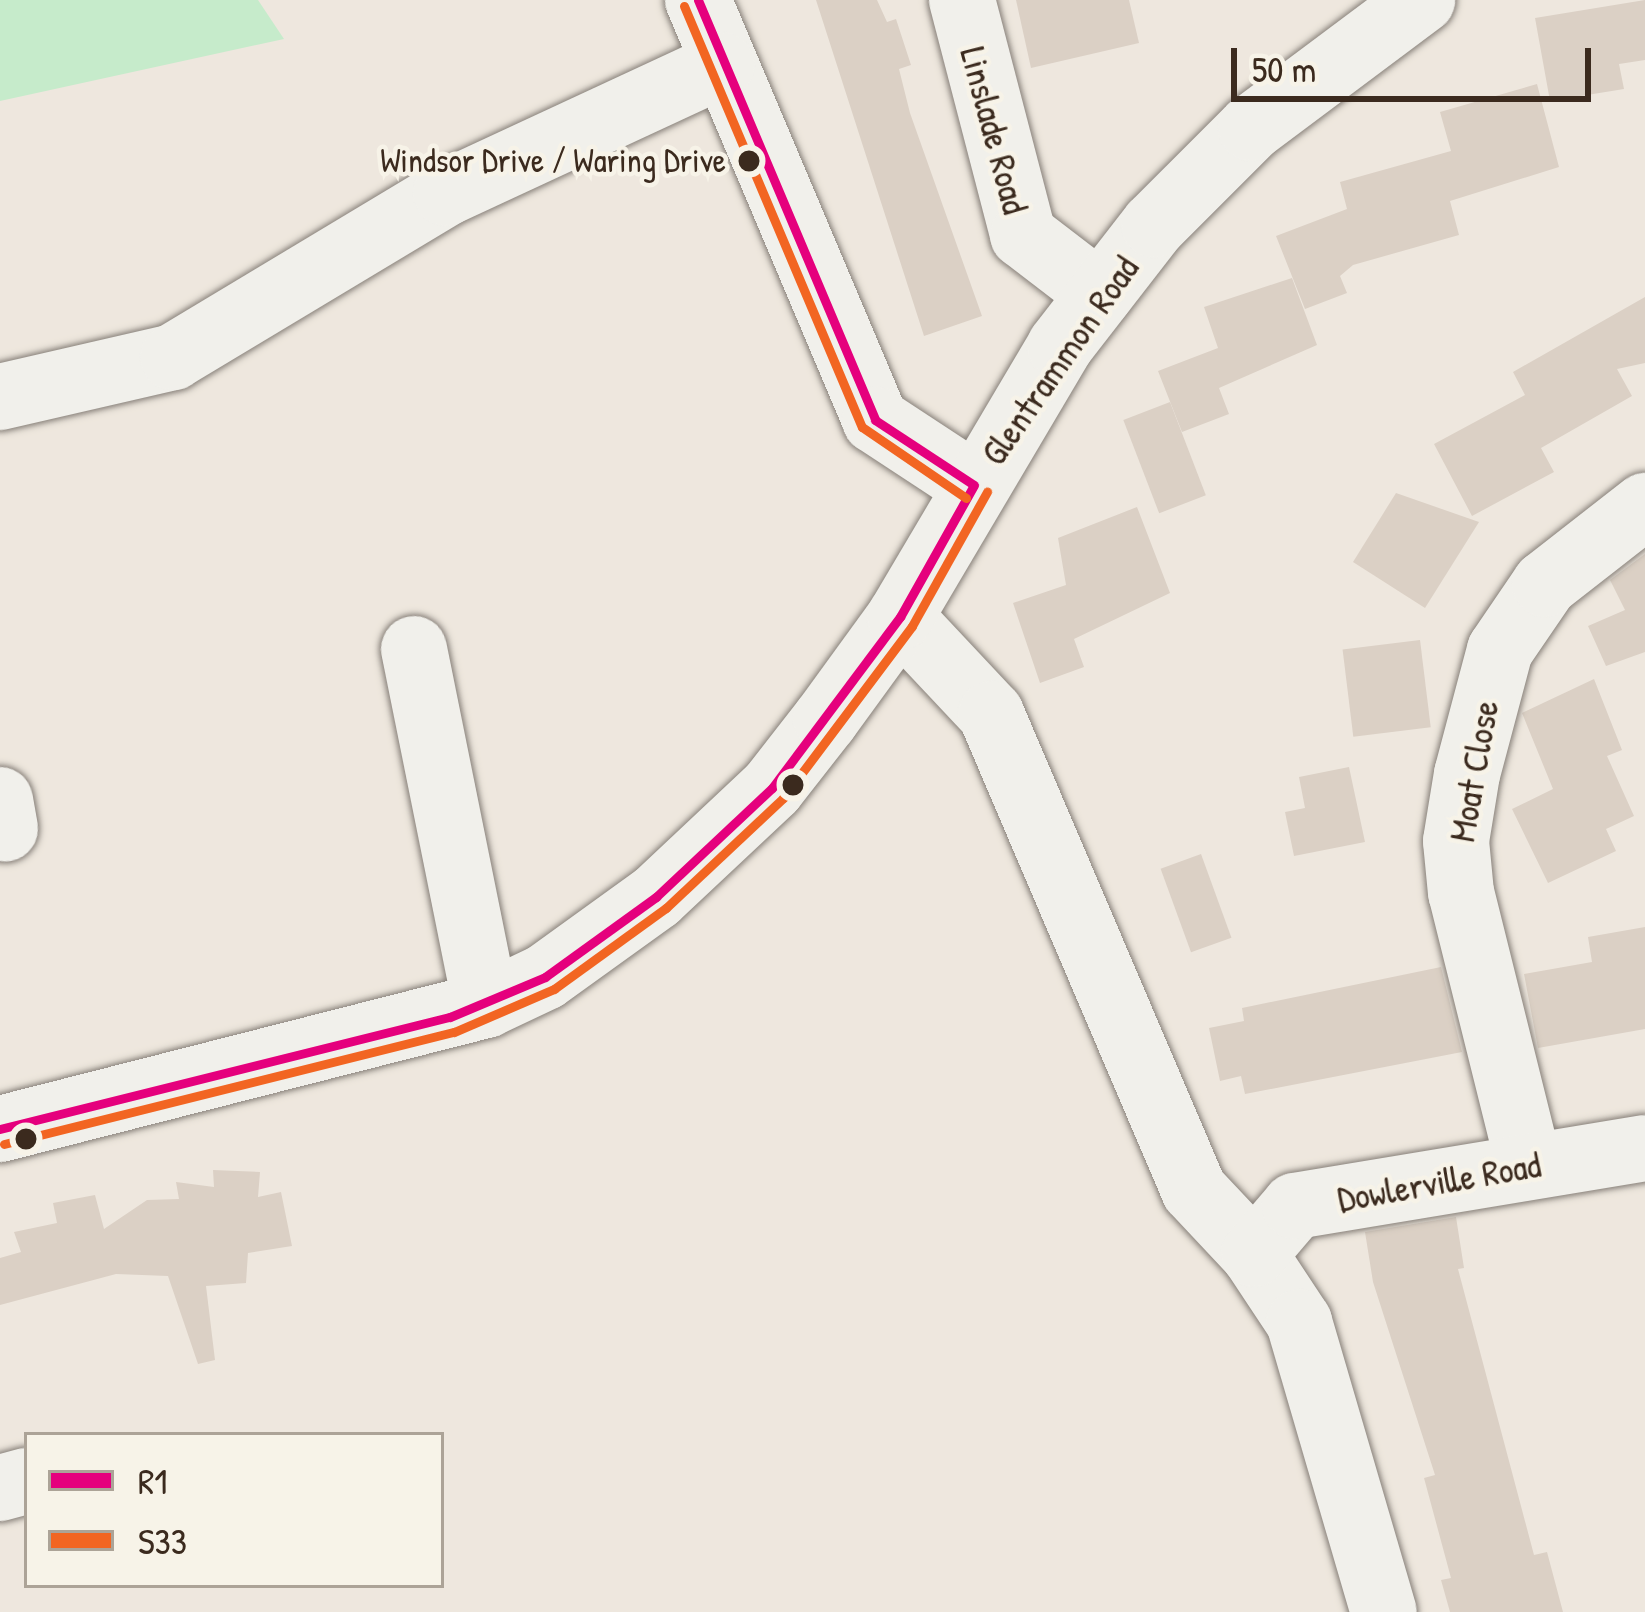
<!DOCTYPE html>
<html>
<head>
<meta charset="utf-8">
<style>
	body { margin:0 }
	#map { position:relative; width:1645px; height:1612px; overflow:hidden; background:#eee7de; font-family:"Patrick Hand",sans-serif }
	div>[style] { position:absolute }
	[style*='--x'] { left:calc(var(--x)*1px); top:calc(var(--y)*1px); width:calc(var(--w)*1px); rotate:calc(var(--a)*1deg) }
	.green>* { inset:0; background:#c6ebcb }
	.building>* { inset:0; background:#dbd0c5; transform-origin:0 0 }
	.roads { filter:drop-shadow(0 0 3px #878079) drop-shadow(0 0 3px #878079) }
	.minor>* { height:66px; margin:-33px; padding:0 33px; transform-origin:33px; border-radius:33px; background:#f1f0eb }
	.bus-1>* { height:9px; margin:-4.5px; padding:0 4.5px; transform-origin:4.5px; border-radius:4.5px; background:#e5007d }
	.bus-2>* { height:9px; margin:-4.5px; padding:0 4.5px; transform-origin:4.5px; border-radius:4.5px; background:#f26522 }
	.dots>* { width:33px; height:33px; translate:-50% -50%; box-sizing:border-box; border:6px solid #f7f3e8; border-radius:50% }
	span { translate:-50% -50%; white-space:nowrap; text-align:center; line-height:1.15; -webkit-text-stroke:9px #f7f3e8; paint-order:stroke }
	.bus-label { font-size:33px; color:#3b2a1e }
	.right { translate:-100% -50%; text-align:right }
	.street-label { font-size:36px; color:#3b2a1e }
	.legend { position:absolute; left:24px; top:1432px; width:420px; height:156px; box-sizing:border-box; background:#f7f3e8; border:3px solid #aca397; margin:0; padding:15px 21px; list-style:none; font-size:36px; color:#3b2a1e }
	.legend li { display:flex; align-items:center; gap:24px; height:60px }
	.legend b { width:60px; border:3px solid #aca397 }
	.scale { position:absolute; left:1231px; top:48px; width:360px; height:54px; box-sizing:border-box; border:6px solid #3b2a1e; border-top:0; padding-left:15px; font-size:36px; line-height:42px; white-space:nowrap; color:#3b2a1e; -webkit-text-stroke:9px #f7f3e8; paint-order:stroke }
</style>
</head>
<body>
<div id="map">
	<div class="green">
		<i style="clip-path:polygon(0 0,258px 0,284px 39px,0 101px)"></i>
	</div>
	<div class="building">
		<i style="clip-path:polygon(816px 0,877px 0,887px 22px,896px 19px,911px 65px,899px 69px,910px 113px,982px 316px,924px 336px)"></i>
		<i style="clip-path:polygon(1016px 0,1129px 0,1139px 43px,1031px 68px)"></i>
		<i style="clip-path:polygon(1645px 0,1645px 60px,1619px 64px,1624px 89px,1550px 101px,1535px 18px)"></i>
		<i style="clip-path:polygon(1537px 84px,1559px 167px,1450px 201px,1459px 235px,1353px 265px,1340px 276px,1347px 293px,1305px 309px,1276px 236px,1347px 209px,1340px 182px,1451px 151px,1440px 112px)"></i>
		<i style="clip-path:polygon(1292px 278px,1317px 345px,1219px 388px,1229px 414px,1182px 432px,1158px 371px,1218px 348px,1204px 307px)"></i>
		<i style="clip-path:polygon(1645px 297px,1645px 363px,1617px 369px,1632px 396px,1541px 448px,1554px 472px,1472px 516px,1434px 444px,1525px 395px,1513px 372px)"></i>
		<i style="left:1170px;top:402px;width:100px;height:50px;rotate:69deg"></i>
		<i style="clip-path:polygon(1396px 493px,1479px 522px,1425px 608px,1353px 562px)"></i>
		<i style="clip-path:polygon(1137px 507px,1170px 593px,1074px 639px,1084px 667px,1040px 683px,1013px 603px,1066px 585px,1058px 538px)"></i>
		<i style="clip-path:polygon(1645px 554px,1645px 652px,1606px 666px,1588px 626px,1625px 610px,1610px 580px)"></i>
		<i style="left:1420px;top:640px;width:88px;height:78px;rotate:83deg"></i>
		<i style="clip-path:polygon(1594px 679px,1622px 750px,1607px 756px,1634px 816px,1606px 829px,1616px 851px,1548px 883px,1512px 809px,1553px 789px,1522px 713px)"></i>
		<i style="clip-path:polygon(1349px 767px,1365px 842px,1294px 856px,1285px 812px,1305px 808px,1299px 777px)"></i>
		<i style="left:1201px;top:854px;width:89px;height:43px;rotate:70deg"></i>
		<i style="clip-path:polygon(1645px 927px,1645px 1029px,1538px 1048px,1524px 974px,1592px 962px,1588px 937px)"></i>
		<i style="clip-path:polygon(1441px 967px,1462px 1052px,1245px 1094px,1241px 1076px,1220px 1081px,1209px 1028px,1244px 1021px,1242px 1008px)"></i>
		<i style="clip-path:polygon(213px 1170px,260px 1172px,258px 1197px,281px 1192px,292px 1246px,248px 1253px,246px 1283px,206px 1286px,215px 1360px,198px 1364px,168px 1276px,116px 1274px,0 1305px,0 1258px,21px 1252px,14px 1232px,57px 1223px,53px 1203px,95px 1195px,104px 1229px,147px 1200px,179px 1199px,176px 1182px,214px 1187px)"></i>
		<i style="clip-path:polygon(1456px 1217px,1464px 1268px,1458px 1269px,1534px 1555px,1547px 1552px,1563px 1612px,1450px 1612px,1441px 1580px,1451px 1578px,1424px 1478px,1435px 1475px,1373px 1282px,1365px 1232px)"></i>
	</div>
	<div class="roads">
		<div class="minor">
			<i style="--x:698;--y:0;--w:456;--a:67.1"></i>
			<i style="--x:875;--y:420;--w:118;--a:33.3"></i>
			<i style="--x:962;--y:0;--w:243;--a:75.4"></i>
			<i style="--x:1023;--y:235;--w:97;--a:37.5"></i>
			<i style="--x:0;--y:397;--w:178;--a:-13"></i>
			<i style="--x:173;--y:357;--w:318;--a:-31"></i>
			<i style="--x:446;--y:193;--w:304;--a:-24.9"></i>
			<i style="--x:900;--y:617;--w:133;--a:46.8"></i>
			<i style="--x:991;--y:714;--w:517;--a:66.9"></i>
			<i style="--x:1194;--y:1190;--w:88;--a:46.8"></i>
			<i style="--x:1254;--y:1254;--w:82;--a:56.5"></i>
			<i style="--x:1299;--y:1322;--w:302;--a:73.7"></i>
			<i style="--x:414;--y:649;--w:363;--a:78.6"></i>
			<i style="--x:0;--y:800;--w:29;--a:80"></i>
			<i style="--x:0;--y:1129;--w:502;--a:-14.31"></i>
			<i style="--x:486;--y:1005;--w:65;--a:-25.4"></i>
			<i style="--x:545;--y:977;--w:137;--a:-35.8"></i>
			<i style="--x:656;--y:897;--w:159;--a:-43.2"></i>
			<i style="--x:772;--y:788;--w:88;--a:-52"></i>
			<i style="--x:826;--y:719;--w:126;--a:-54"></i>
			<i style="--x:900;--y:617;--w:315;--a:-59.4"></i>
			<i style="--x:1060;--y:346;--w:153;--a:-52.2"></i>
			<i style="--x:1154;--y:225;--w:137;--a:-45"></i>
			<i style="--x:1251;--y:128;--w:214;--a:-36.8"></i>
			<i style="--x:1529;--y:1165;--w:280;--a:-104"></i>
			<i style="--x:1461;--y:893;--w:52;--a:-95.5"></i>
			<i style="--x:1456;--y:841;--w:68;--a:-80.7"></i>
			<i style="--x:1467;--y:774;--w:128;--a:-75.1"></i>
			<i style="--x:1500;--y:650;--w:80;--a:-55.7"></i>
			<i style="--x:1545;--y:584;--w:127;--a:-38"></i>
			<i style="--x:1254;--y:1254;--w:63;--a:-49.5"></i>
			<i style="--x:1295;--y:1206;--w:355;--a:-9.4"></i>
			<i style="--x:0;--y:1488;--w:28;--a:-15"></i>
		</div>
	</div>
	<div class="bus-1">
		<i style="--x:698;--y:0;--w:456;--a:67.1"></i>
		<i style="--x:875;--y:420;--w:118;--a:33.3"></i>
		<i style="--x:0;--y:1129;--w:464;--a:-14"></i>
		<i style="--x:450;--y:1017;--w:103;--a:-22.8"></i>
		<i style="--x:545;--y:977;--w:137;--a:-35.8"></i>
		<i style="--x:656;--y:897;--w:159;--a:-43.2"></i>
		<i style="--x:772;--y:788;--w:214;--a:-53.2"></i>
		<i style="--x:900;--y:617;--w:151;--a:-60.7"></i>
	</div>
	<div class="bus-2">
		<i style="--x:684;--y:6;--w:457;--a:67.1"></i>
		<i style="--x:862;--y:427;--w:126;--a:34.3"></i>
		<i style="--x:4;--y:1144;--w:464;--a:-14"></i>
		<i style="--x:454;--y:1032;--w:109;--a:-23.3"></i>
		<i style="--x:554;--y:989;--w:138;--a:-35.9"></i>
		<i style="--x:666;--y:908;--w:161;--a:-43.2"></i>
		<i style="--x:783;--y:798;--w:215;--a:-53.1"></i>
		<i style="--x:912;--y:626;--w:154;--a:-60.8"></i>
	</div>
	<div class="dots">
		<i style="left:749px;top:161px;background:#3b2a1e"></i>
		<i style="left:793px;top:785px;background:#3b2a1e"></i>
		<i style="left:26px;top:1139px;background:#3b2a1e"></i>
	</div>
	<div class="bus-label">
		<span class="right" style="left:726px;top:161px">Windsor Drive / Waring Drive</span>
	</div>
	<div class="street-label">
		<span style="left:995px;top:130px;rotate:75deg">Linslade Road</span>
		<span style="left:1059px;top:360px;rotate:-55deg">Glentrammon Road</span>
		<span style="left:1473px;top:771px;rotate:-80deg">Moat Close</span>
		<span style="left:1439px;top:1181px;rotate:-10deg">Dowlerville Road</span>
	</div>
	<ul class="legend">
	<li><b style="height:15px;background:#e5007d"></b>R1</li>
	<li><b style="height:15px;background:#f26522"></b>S33</li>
	</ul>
	<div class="scale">50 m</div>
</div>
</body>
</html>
